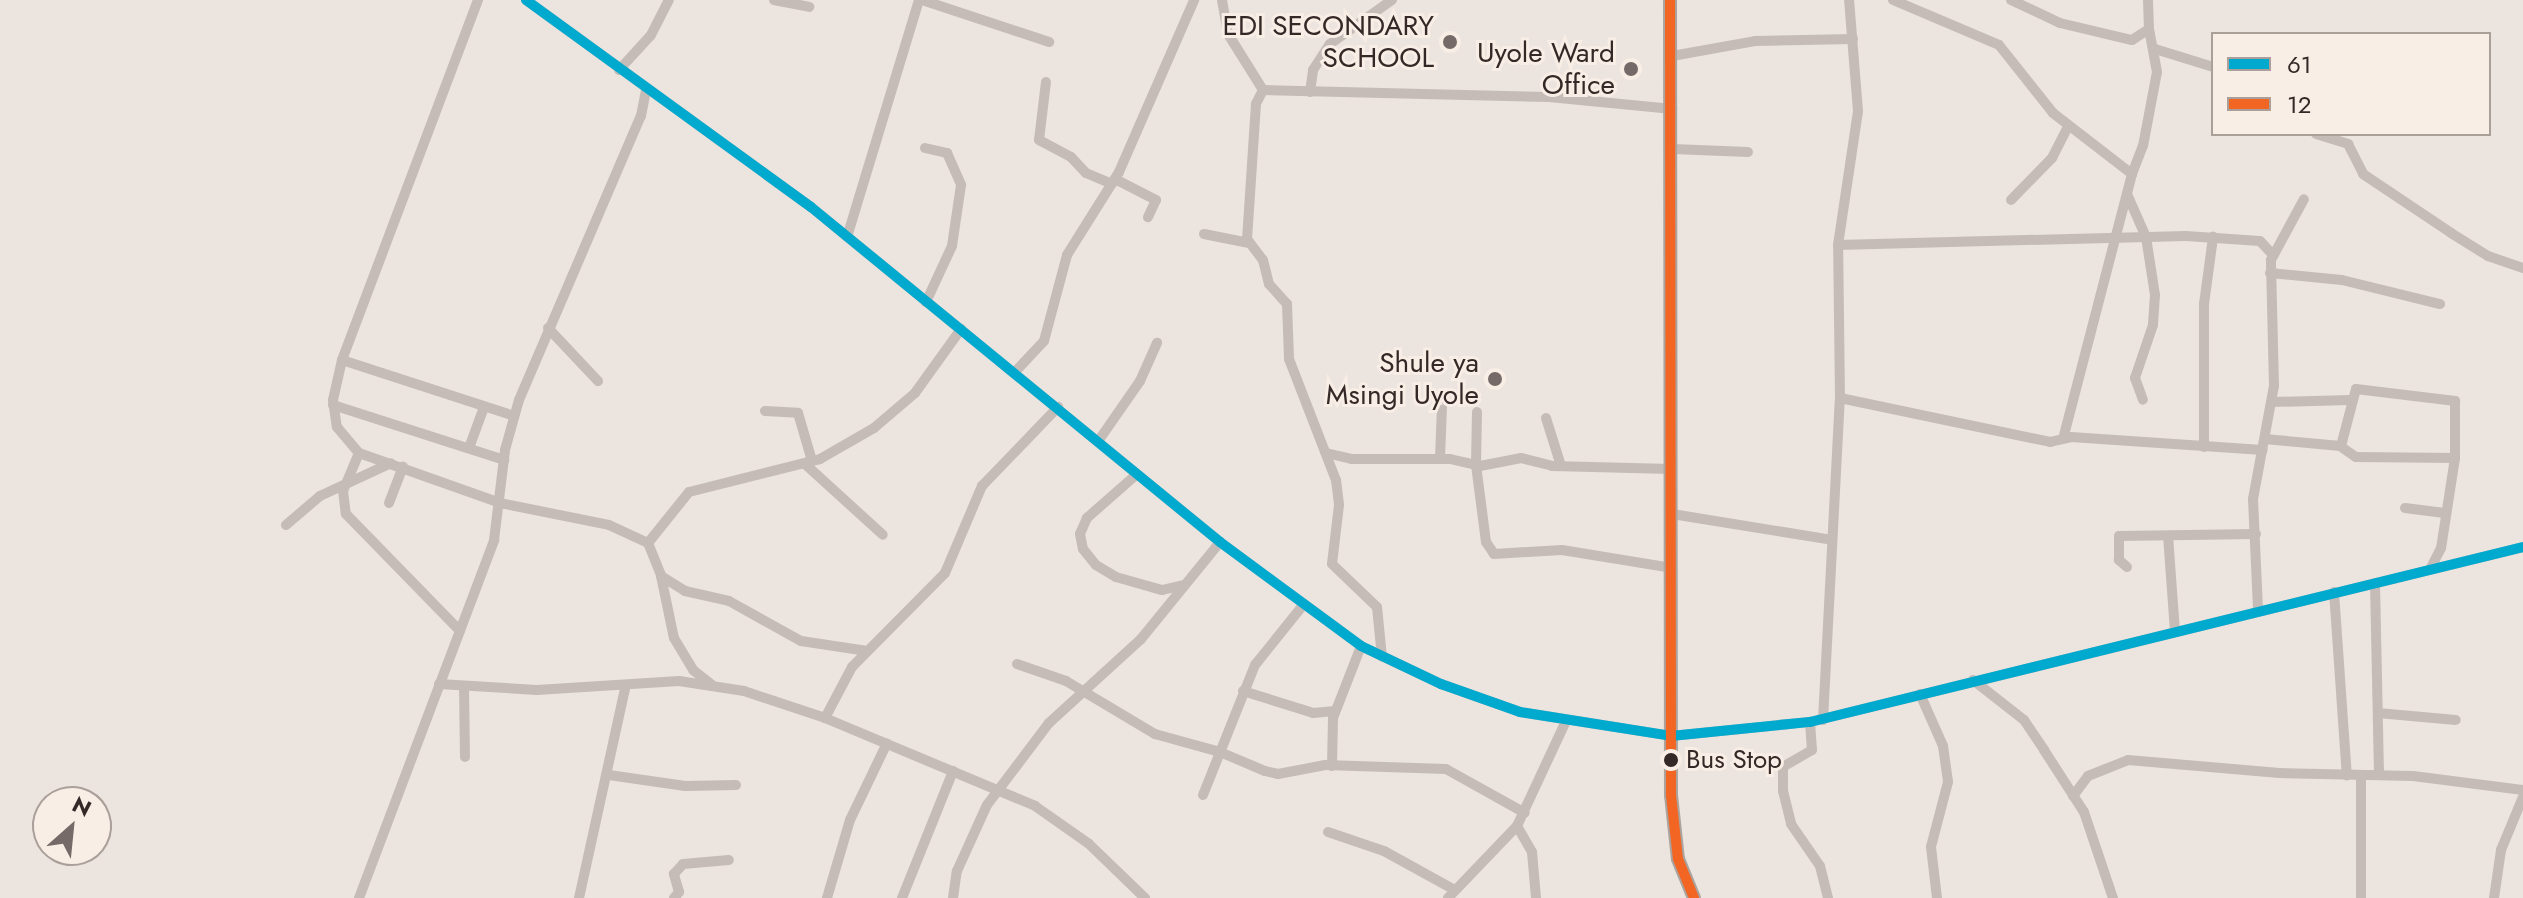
<!DOCTYPE html>
<html>
<head>
<meta charset="utf-8">
<style>
	body { margin:0 }
	#map { position:relative; width:2523px; height:898px; overflow:hidden; background:#ece4df; font-family:Jost,sans-serif }
	div>[style] { position:absolute }
	[style*='--x'] { left:calc(var(--x)*1px); top:calc(var(--y)*1px); width:calc(var(--w)*1px); rotate:calc(var(--a)*1deg) }
	.minor>* { height:10px; margin:-5px; padding:0 5px; transform-origin:5px; border-radius:5px; background:#c5bcb8 }
	.highway>* { height:14px; margin:-7px; padding:0 7px; transform-origin:7px; border-radius:7px; background:#aba39e }
	.bus-1>* { height:10px; margin:-5px; padding:0 5px; transform-origin:5px; border-radius:5px; background:#00a9ce }
	.bus-2>* { height:10px; margin:-5px; padding:0 5px; transform-origin:5px; border-radius:5px; background:#f26522 }
	.dots>* { width:22px; height:22px; translate:-50% -50%; box-sizing:border-box; border:4px solid #f9eee6; border-radius:50% }
	span { translate:-50% -50%; white-space:nowrap; text-align:center; line-height:1.15; -webkit-text-stroke:6px #f9eee6; paint-order:stroke }
	.bus-label { font-size:26px; color:#352927 }
	.left { translate:0 -50%; text-align:left }
	.poi-label { font-size:28px; color:#352927 }
	.right { translate:-100% -50%; text-align:right }
	.legend { position:absolute; left:2211px; top:32px; width:280px; height:104px; box-sizing:border-box; background:#f9eee6; border:2px solid #ab9f9a; margin:0; padding:10px 14px; list-style:none; font-size:24px; color:#352927 }
	.legend li { display:flex; align-items:center; gap:16px; height:40px }
	.legend b { width:40px; border:2px solid #ab9f9a }
	.north { position:absolute; left:32px; top:786px; width:80px; height:80px; box-sizing:border-box; background:#f9eee6; border:2px solid #ab9f9a; border-radius:50%; rotate:27deg; font-size:22px; font-weight:700; line-height:32px; text-align:center; color:#352927 }
	.north::after { content:''; display:block; margin:auto; width:28px; height:36px; background:#756a67; clip-path:polygon(50% 0,100% 100%,50% 72%,0 100%) }
</style>
</head>
<body>
<div id="map">
	<div class="minor">
		<i style="--x:478;--y:0;--w:385;--a:110.7"></i>
		<i style="--x:342;--y:360;--w:41;--a:102.7"></i>
		<i style="--x:333;--y:400;--w:27;--a:82"></i>
		<i style="--x:337;--y:427;--w:34;--a:50"></i>
		<i style="--x:359;--y:453;--w:150;--a:19.5"></i>
		<i style="--x:500;--y:503;--w:111;--a:11.4"></i>
		<i style="--x:609;--y:525;--w:43;--a:24.8"></i>
		<i style="--x:648;--y:543;--w:35;--a:68"></i>
		<i style="--x:661;--y:576;--w:63;--a:78.2"></i>
		<i style="--x:674;--y:638;--w:37;--a:59"></i>
		<i style="--x:693;--y:670;--w:23;--a:38"></i>
		<i style="--x:526;--y:0;--w:352;--a:36"></i>
		<i style="--x:811;--y:207;--w:529;--a:39.32"></i>
		<i style="--x:1220;--y:542;--w:175;--a:36.4"></i>
		<i style="--x:1361;--y:646;--w:89;--a:25.4"></i>
		<i style="--x:1441;--y:684;--w:84;--a:19.5"></i>
		<i style="--x:1520;--y:712;--w:153;--a:9"></i>
		<i style="--x:1671;--y:736;--w:140;--a:-5.8"></i>
		<i style="--x:1810;--y:722;--w:734;--a:-13.79"></i>
		<i style="--x:774;--y:0;--w:36;--a:11"></i>
		<i style="--x:922;--y:0;--w:134;--a:18.3"></i>
		<i style="--x:1222;--y:0;--w:35;--a:80"></i>
		<i style="--x:1228;--y:34;--w:66;--a:58"></i>
		<i style="--x:1893;--y:0;--w:115;--a:23"></i>
		<i style="--x:1999;--y:45;--w:87;--a:51.5"></i>
		<i style="--x:2053;--y:113;--w:100;--a:37.7"></i>
		<i style="--x:2132;--y:174;--w:273;--a:104.6"></i>
		<i style="--x:2011;--y:0;--w:54;--a:25.1"></i>
		<i style="--x:2060;--y:23;--w:74;--a:13.3"></i>
		<i style="--x:2132;--y:40;--w:20;--a:-33"></i>
		<i style="--x:2149;--y:29;--w:29;--a:-92"></i>
		<i style="--x:2155;--y:49;--w:61;--a:17.2"></i>
		<i style="--x:1672;--y:56;--w:84;--a:-10.2"></i>
		<i style="--x:1755;--y:41;--w:98;--a:-1.2"></i>
		<i style="--x:619;--y:70;--w:47;--a:-47.6"></i>
		<i style="--x:651;--y:35;--w:39;--a:-63"></i>
		<i style="--x:1046;--y:82;--w:58;--a:96.9"></i>
		<i style="--x:1039;--y:140;--w:36;--a:28"></i>
		<i style="--x:1071;--y:157;--w:22;--a:47"></i>
		<i style="--x:1086;--y:173;--w:28;--a:23"></i>
		<i style="--x:1263;--y:90;--w:16;--a:117"></i>
		<i style="--x:1256;--y:104;--w:135;--a:93.8"></i>
		<i style="--x:1247;--y:239;--w:26;--a:53"></i>
		<i style="--x:1263;--y:260;--w:25;--a:76"></i>
		<i style="--x:1269;--y:284;--w:27;--a:48"></i>
		<i style="--x:1287;--y:304;--w:55;--a:87.9"></i>
		<i style="--x:1289;--y:359;--w:130;--a:68.8"></i>
		<i style="--x:1336;--y:480;--w:25;--a:83"></i>
		<i style="--x:1339;--y:505;--w:59;--a:96.8"></i>
		<i style="--x:1332;--y:564;--w:62;--a:43.7"></i>
		<i style="--x:1377;--y:607;--w:50;--a:84.3"></i>
		<i style="--x:1263;--y:90;--w:286;--a:1.4"></i>
		<i style="--x:1549;--y:97;--w:124;--a:5.6"></i>
		<i style="--x:1310;--y:92;--w:22;--a:-82"></i>
		<i style="--x:1313;--y:70;--w:31;--a:-57"></i>
		<i style="--x:1330;--y:44;--w:76;--a:-35.4"></i>
		<i style="--x:2316;--y:134;--w:34;--a:17"></i>
		<i style="--x:2348;--y:144;--w:34;--a:63"></i>
		<i style="--x:2363;--y:174;--w:106;--a:33.8"></i>
		<i style="--x:2451;--y:233;--w:44;--a:31.9"></i>
		<i style="--x:2488;--y:256;--w:37;--a:19"></i>
		<i style="--x:925;--y:148;--w:23;--a:13"></i>
		<i style="--x:947;--y:153;--w:35;--a:66"></i>
		<i style="--x:961;--y:185;--w:62;--a:98.4"></i>
		<i style="--x:952;--y:246;--w:62;--a:114.9"></i>
		<i style="--x:1673;--y:149;--w:75;--a:2.3"></i>
		<i style="--x:2132;--y:174;--w:30;--a:-69"></i>
		<i style="--x:2143;--y:146;--w:75;--a:-79.3"></i>
		<i style="--x:2157;--y:72;--w:44;--a:-100.5"></i>
		<i style="--x:1115;--y:179;--w:46;--a:27.1"></i>
		<i style="--x:1156;--y:200;--w:19;--a:115"></i>
		<i style="--x:2127;--y:194;--w:47;--a:66.2"></i>
		<i style="--x:2146;--y:237;--w:59;--a:81.2"></i>
		<i style="--x:2155;--y:295;--w:30;--a:94"></i>
		<i style="--x:2153;--y:325;--w:56;--a:108.8"></i>
		<i style="--x:2135;--y:378;--w:23;--a:70"></i>
		<i style="--x:2011;--y:200;--w:59;--a:-45.7"></i>
		<i style="--x:2052;--y:158;--w:35;--a:-63"></i>
		<i style="--x:1204;--y:234;--w:46;--a:11.3"></i>
		<i style="--x:847;--y:237;--w:248;--a:-73.1"></i>
		<i style="--x:1838;--y:245;--w:348;--a:-1.5"></i>
		<i style="--x:2186;--y:236;--w:74;--a:3.9"></i>
		<i style="--x:2260;--y:241;--w:18;--a:47"></i>
		<i style="--x:2270;--y:273;--w:72;--a:5.6"></i>
		<i style="--x:2342;--y:280;--w:101;--a:13.8"></i>
		<i style="--x:548;--y:328;--w:73;--a:46.7"></i>
		<i style="--x:342;--y:360;--w:181;--a:18"></i>
		<i style="--x:1014;--y:373;--w:44;--a:-46.8"></i>
		<i style="--x:1044;--y:341;--w:89;--a:-75"></i>
		<i style="--x:1067;--y:255;--w:98;--a:-57.9"></i>
		<i style="--x:1119;--y:172;--w:188;--a:-66.4"></i>
		<i style="--x:1840;--y:398;--w:215;--a:11.8"></i>
		<i style="--x:2050;--y:442;--w:22;--a:-13"></i>
		<i style="--x:2071;--y:437;--w:192;--a:3.9"></i>
		<i style="--x:2272;--y:402;--w:78;--a:-1.5"></i>
		<i style="--x:333;--y:405;--w:180;--a:17.8"></i>
		<i style="--x:765;--y:411;--w:33;--a:3"></i>
		<i style="--x:798;--y:413;--w:50;--a:73.7"></i>
		<i style="--x:1477;--y:412;--w:53;--a:91.1"></i>
		<i style="--x:1476;--y:465;--w:78;--a:82.6"></i>
		<i style="--x:1486;--y:542;--w:14;--a:56"></i>
		<i style="--x:1494;--y:554;--w:68;--a:-3.4"></i>
		<i style="--x:1562;--y:550;--w:111;--a:9.3"></i>
		<i style="--x:1546;--y:418;--w:50;--a:72.6"></i>
		<i style="--x:2265;--y:439;--w:76;--a:5.3"></i>
		<i style="--x:2341;--y:446;--w:59;--a:-75.3"></i>
		<i style="--x:2356;--y:389;--w:100;--a:6.9"></i>
		<i style="--x:2455;--y:401;--w:57;--a:90"></i>
		<i style="--x:2455;--y:458;--w:91;--a:98.8"></i>
		<i style="--x:2441;--y:548;--w:22;--a:117"></i>
		<i style="--x:1099;--y:440;--w:72;--a:-55.2"></i>
		<i style="--x:1140;--y:381;--w:42;--a:-65.9"></i>
		<i style="--x:2340;--y:446;--w:19;--a:35"></i>
		<i style="--x:2356;--y:457;--w:99;--a:0.6"></i>
		<i style="--x:2204;--y:447;--w:143;--a:-90"></i>
		<i style="--x:2204;--y:304;--w:68;--a:-82.3"></i>
		<i style="--x:469;--y:448;--w:44;--a:-69.9"></i>
		<i style="--x:359;--y:453;--w:41;--a:112.8"></i>
		<i style="--x:343;--y:491;--w:23;--a:83"></i>
		<i style="--x:346;--y:514;--w:163;--a:45.7"></i>
		<i style="--x:1326;--y:453;--w:26;--a:13"></i>
		<i style="--x:1351;--y:459;--w:99;--a:0"></i>
		<i style="--x:1450;--y:459;--w:31;--a:13"></i>
		<i style="--x:1480;--y:466;--w:42;--a:-11"></i>
		<i style="--x:1521;--y:458;--w:32;--a:14"></i>
		<i style="--x:1552;--y:466;--w:119;--a:1.4"></i>
		<i style="--x:1440;--y:458;--w:53;--a:-87.8"></i>
		<i style="--x:805;--y:464;--w:105;--a:42.3"></i>
		<i style="--x:1137;--y:474;--w:67;--a:138.7"></i>
		<i style="--x:1087;--y:518;--w:17;--a:114"></i>
		<i style="--x:1080;--y:534;--w:15;--a:79"></i>
		<i style="--x:1083;--y:549;--w:21;--a:51"></i>
		<i style="--x:1096;--y:565;--w:23;--a:31"></i>
		<i style="--x:1116;--y:577;--w:48;--a:15.8"></i>
		<i style="--x:1162;--y:590;--w:22;--a:-13"></i>
		<i style="--x:389;--y:503;--w:39;--a:-69"></i>
		<i style="--x:2405;--y:508;--w:40;--a:7.1"></i>
		<i style="--x:1672;--y:514;--w:162;--a:9.2"></i>
		<i style="--x:286;--y:525;--w:45;--a:-40.5"></i>
		<i style="--x:320;--y:496;--w:78;--a:-24.9"></i>
		<i style="--x:2168;--y:536;--w:95;--a:85.8"></i>
		<i style="--x:648;--y:543;--w:65;--a:-51.2"></i>
		<i style="--x:689;--y:492;--w:135;--a:-14.1"></i>
		<i style="--x:820;--y:459;--w:62;--a:-29.9"></i>
		<i style="--x:874;--y:428;--w:54;--a:-40.5"></i>
		<i style="--x:915;--y:393;--w:79;--a:-54.3"></i>
		<i style="--x:2127;--y:567;--w:11;--a:-139"></i>
		<i style="--x:2119;--y:560;--w:24;--a:-90"></i>
		<i style="--x:2119;--y:536;--w:137;--a:-0.8"></i>
		<i style="--x:661;--y:576;--w:28;--a:32"></i>
		<i style="--x:685;--y:591;--w:45;--a:12.8"></i>
		<i style="--x:729;--y:601;--w:82;--a:29.1"></i>
		<i style="--x:801;--y:641;--w:67;--a:8.6"></i>
		<i style="--x:2375;--y:583;--w:192;--a:88.8"></i>
		<i style="--x:2334;--y:592;--w:184;--a:86"></i>
		<i style="--x:2258;--y:609;--w:110;--a:-92.6"></i>
		<i style="--x:2253;--y:499;--w:115;--a:-79.5"></i>
		<i style="--x:2274;--y:386;--w:126;--a:-91.4"></i>
		<i style="--x:2271;--y:260;--w:69;--a:-61.6"></i>
		<i style="--x:1017;--y:664;--w:52;--a:19.1"></i>
		<i style="--x:1066;--y:681;--w:104;--a:30.8"></i>
		<i style="--x:1155;--y:734;--w:67;--a:15.5"></i>
		<i style="--x:1220;--y:752;--w:49;--a:22.9"></i>
		<i style="--x:1265;--y:771;--w:13;--a:13"></i>
		<i style="--x:1278;--y:774;--w:48;--a:-10.8"></i>
		<i style="--x:1325;--y:765;--w:121;--a:1.9"></i>
		<i style="--x:1446;--y:769;--w:90;--a:29.1"></i>
		<i style="--x:1973;--y:680;--w:65;--a:38.1"></i>
		<i style="--x:2024;--y:720;--w:36;--a:56"></i>
		<i style="--x:2044;--y:750;--w:74;--a:57.2"></i>
		<i style="--x:2084;--y:812;--w:91;--a:71.4"></i>
		<i style="--x:439;--y:684;--w:98;--a:3.5"></i>
		<i style="--x:537;--y:690;--w:142;--a:-3.6"></i>
		<i style="--x:679;--y:681;--w:66;--a:8.7"></i>
		<i style="--x:744;--y:691;--w:85;--a:18.4"></i>
		<i style="--x:825;--y:718;--w:228;--a:22.7"></i>
		<i style="--x:1035;--y:806;--w:66;--a:35.1"></i>
		<i style="--x:1089;--y:844;--w:78;--a:44"></i>
		<i style="--x:464;--y:687;--w:70;--a:89.2"></i>
		<i style="--x:1243;--y:691;--w:73;--a:17.4"></i>
		<i style="--x:1313;--y:713;--w:22;--a:-5"></i>
		<i style="--x:1920;--y:694;--w:57;--a:66.1"></i>
		<i style="--x:1943;--y:746;--w:36;--a:82"></i>
		<i style="--x:1948;--y:782;--w:67;--a:104.7"></i>
		<i style="--x:1931;--y:847;--w:51;--a:83.3"></i>
		<i style="--x:2378;--y:713;--w:78;--a:5.1"></i>
		<i style="--x:825;--y:718;--w:58;--a:-62.1"></i>
		<i style="--x:852;--y:667;--w:132;--a:-45.3"></i>
		<i style="--x:945;--y:573;--w:95;--a:-67"></i>
		<i style="--x:982;--y:486;--w:110;--a:-46.1"></i>
		<i style="--x:1823;--y:720;--w:322;--a:-87"></i>
		<i style="--x:1840;--y:398;--w:153;--a:-90.7"></i>
		<i style="--x:1838;--y:245;--w:135;--a:-81.5"></i>
		<i style="--x:1858;--y:111;--w:111;--a:-94.6"></i>
		<i style="--x:1810;--y:722;--w:28;--a:86"></i>
		<i style="--x:1812;--y:750;--w:34;--a:150"></i>
		<i style="--x:1783;--y:767;--w:24;--a:90"></i>
		<i style="--x:1783;--y:791;--w:34;--a:76"></i>
		<i style="--x:1791;--y:824;--w:51;--a:55.4"></i>
		<i style="--x:1820;--y:866;--w:33;--a:76"></i>
		<i style="--x:1332;--y:766;--w:48;--a:-88.8"></i>
		<i style="--x:1333;--y:718;--w:77;--a:-68.7"></i>
		<i style="--x:609;--y:775;--w:77;--a:8.2"></i>
		<i style="--x:685;--y:786;--w:51;--a:-1.1"></i>
		<i style="--x:1203;--y:795;--w:140;--a:-68.2"></i>
		<i style="--x:1255;--y:665;--w:78;--a:-51.2"></i>
		<i style="--x:2073;--y:796;--w:25;--a:-53"></i>
		<i style="--x:2088;--y:776;--w:43;--a:-21.8"></i>
		<i style="--x:2128;--y:760;--w:152;--a:4.9"></i>
		<i style="--x:2279;--y:773;--w:134;--a:1.3"></i>
		<i style="--x:2413;--y:776;--w:111;--a:7.3"></i>
		<i style="--x:1517;--y:826;--w:30;--a:60"></i>
		<i style="--x:1532;--y:852;--w:46;--a:85"></i>
		<i style="--x:1328;--y:832;--w:59;--a:18.7"></i>
		<i style="--x:1384;--y:851;--w:81;--a:28.8"></i>
		<i style="--x:359;--y:898;--w:383;--a:-69.3"></i>
		<i style="--x:494;--y:540;--w:91;--a:-83"></i>
		<i style="--x:505;--y:450;--w:52;--a:-74.4"></i>
		<i style="--x:519;--y:400;--w:309;--a:-66.8"></i>
		<i style="--x:641;--y:116;--w:26;--a:-79"></i>
		<i style="--x:579;--y:898;--w:218;--a:-77.6"></i>
		<i style="--x:674;--y:898;--w:8;--a:-50"></i>
		<i style="--x:679;--y:892;--w:19;--a:-106"></i>
		<i style="--x:674;--y:874;--w:13;--a:-48"></i>
		<i style="--x:683;--y:864;--w:46;--a:-5"></i>
		<i style="--x:827;--y:898;--w:81;--a:-73.6"></i>
		<i style="--x:850;--y:820;--w:85;--a:-64.3"></i>
		<i style="--x:902;--y:898;--w:137;--a:-68.1"></i>
		<i style="--x:953;--y:898;--w:27;--a:-82"></i>
		<i style="--x:957;--y:871;--w:72;--a:-65.6"></i>
		<i style="--x:987;--y:805;--w:103;--a:-52.9"></i>
		<i style="--x:1049;--y:723;--w:125;--a:-42.4"></i>
		<i style="--x:1141;--y:639;--w:125;--a:-50.8"></i>
		<i style="--x:1448;--y:898;--w:100;--a:-46.2"></i>
		<i style="--x:1517;--y:826;--w:116;--a:-65"></i>
		<i style="--x:2361;--y:898;--w:122;--a:-90"></i>
		<i style="--x:2494;--y:898;--w:49;--a:-81.7"></i>
		<i style="--x:2501;--y:850;--w:57;--a:-67.5"></i>
	</div>
	<div class="highway">
		<i style="--x:1670;--y:0;--w:795;--a:89.93"></i>
		<i style="--x:1671;--y:795;--w:64;--a:83.8"></i>
		<i style="--x:1678;--y:859;--w:42;--a:67.7"></i>
	</div>
	<div class="bus-1">
		<i style="--x:526;--y:0;--w:352;--a:36"></i>
		<i style="--x:811;--y:207;--w:529;--a:39.32"></i>
		<i style="--x:1220;--y:542;--w:175;--a:36.4"></i>
		<i style="--x:1361;--y:646;--w:89;--a:25.4"></i>
		<i style="--x:1441;--y:684;--w:84;--a:19.5"></i>
		<i style="--x:1520;--y:712;--w:153;--a:9"></i>
		<i style="--x:1671;--y:736;--w:140;--a:-5.8"></i>
		<i style="--x:1810;--y:722;--w:734;--a:-13.79"></i>
	</div>
	<div class="bus-2">
		<i style="--x:1670;--y:0;--w:795;--a:89.93"></i>
		<i style="--x:1671;--y:795;--w:64;--a:83.8"></i>
		<i style="--x:1678;--y:859;--w:42;--a:67.7"></i>
	</div>
	<div class="dots">
		<i style="left:1450px;top:42px;background:#756a67"></i>
		<i style="left:1631px;top:69px;background:#756a67"></i>
		<i style="left:1495px;top:379px;background:#756a67"></i>
		<i style="left:1671px;top:760px;background:#352927"></i>
	</div>
	<div class="bus-label">
		<span class="left" style="left:1686px;top:760px">Bus Stop</span>
	</div>
	<div class="poi-label">
		<span class="right" style="left:1434px;top:42px">EDI SECONDARY<br>SCHOOL</span>
		<span class="right" style="left:1615px;top:69px">Uyole Ward<br>Office</span>
		<span class="right" style="left:1479px;top:379px">Shule ya<br>Msingi Uyole</span>
	</div>
	<ul class="legend">
	<li><b style="height:10px;background:#00a9ce"></b>61</li>
	<li><b style="height:10px;background:#f26522"></b>12</li>
	</ul>
	<div class="north">N</div>
</div>
</body>
</html>
